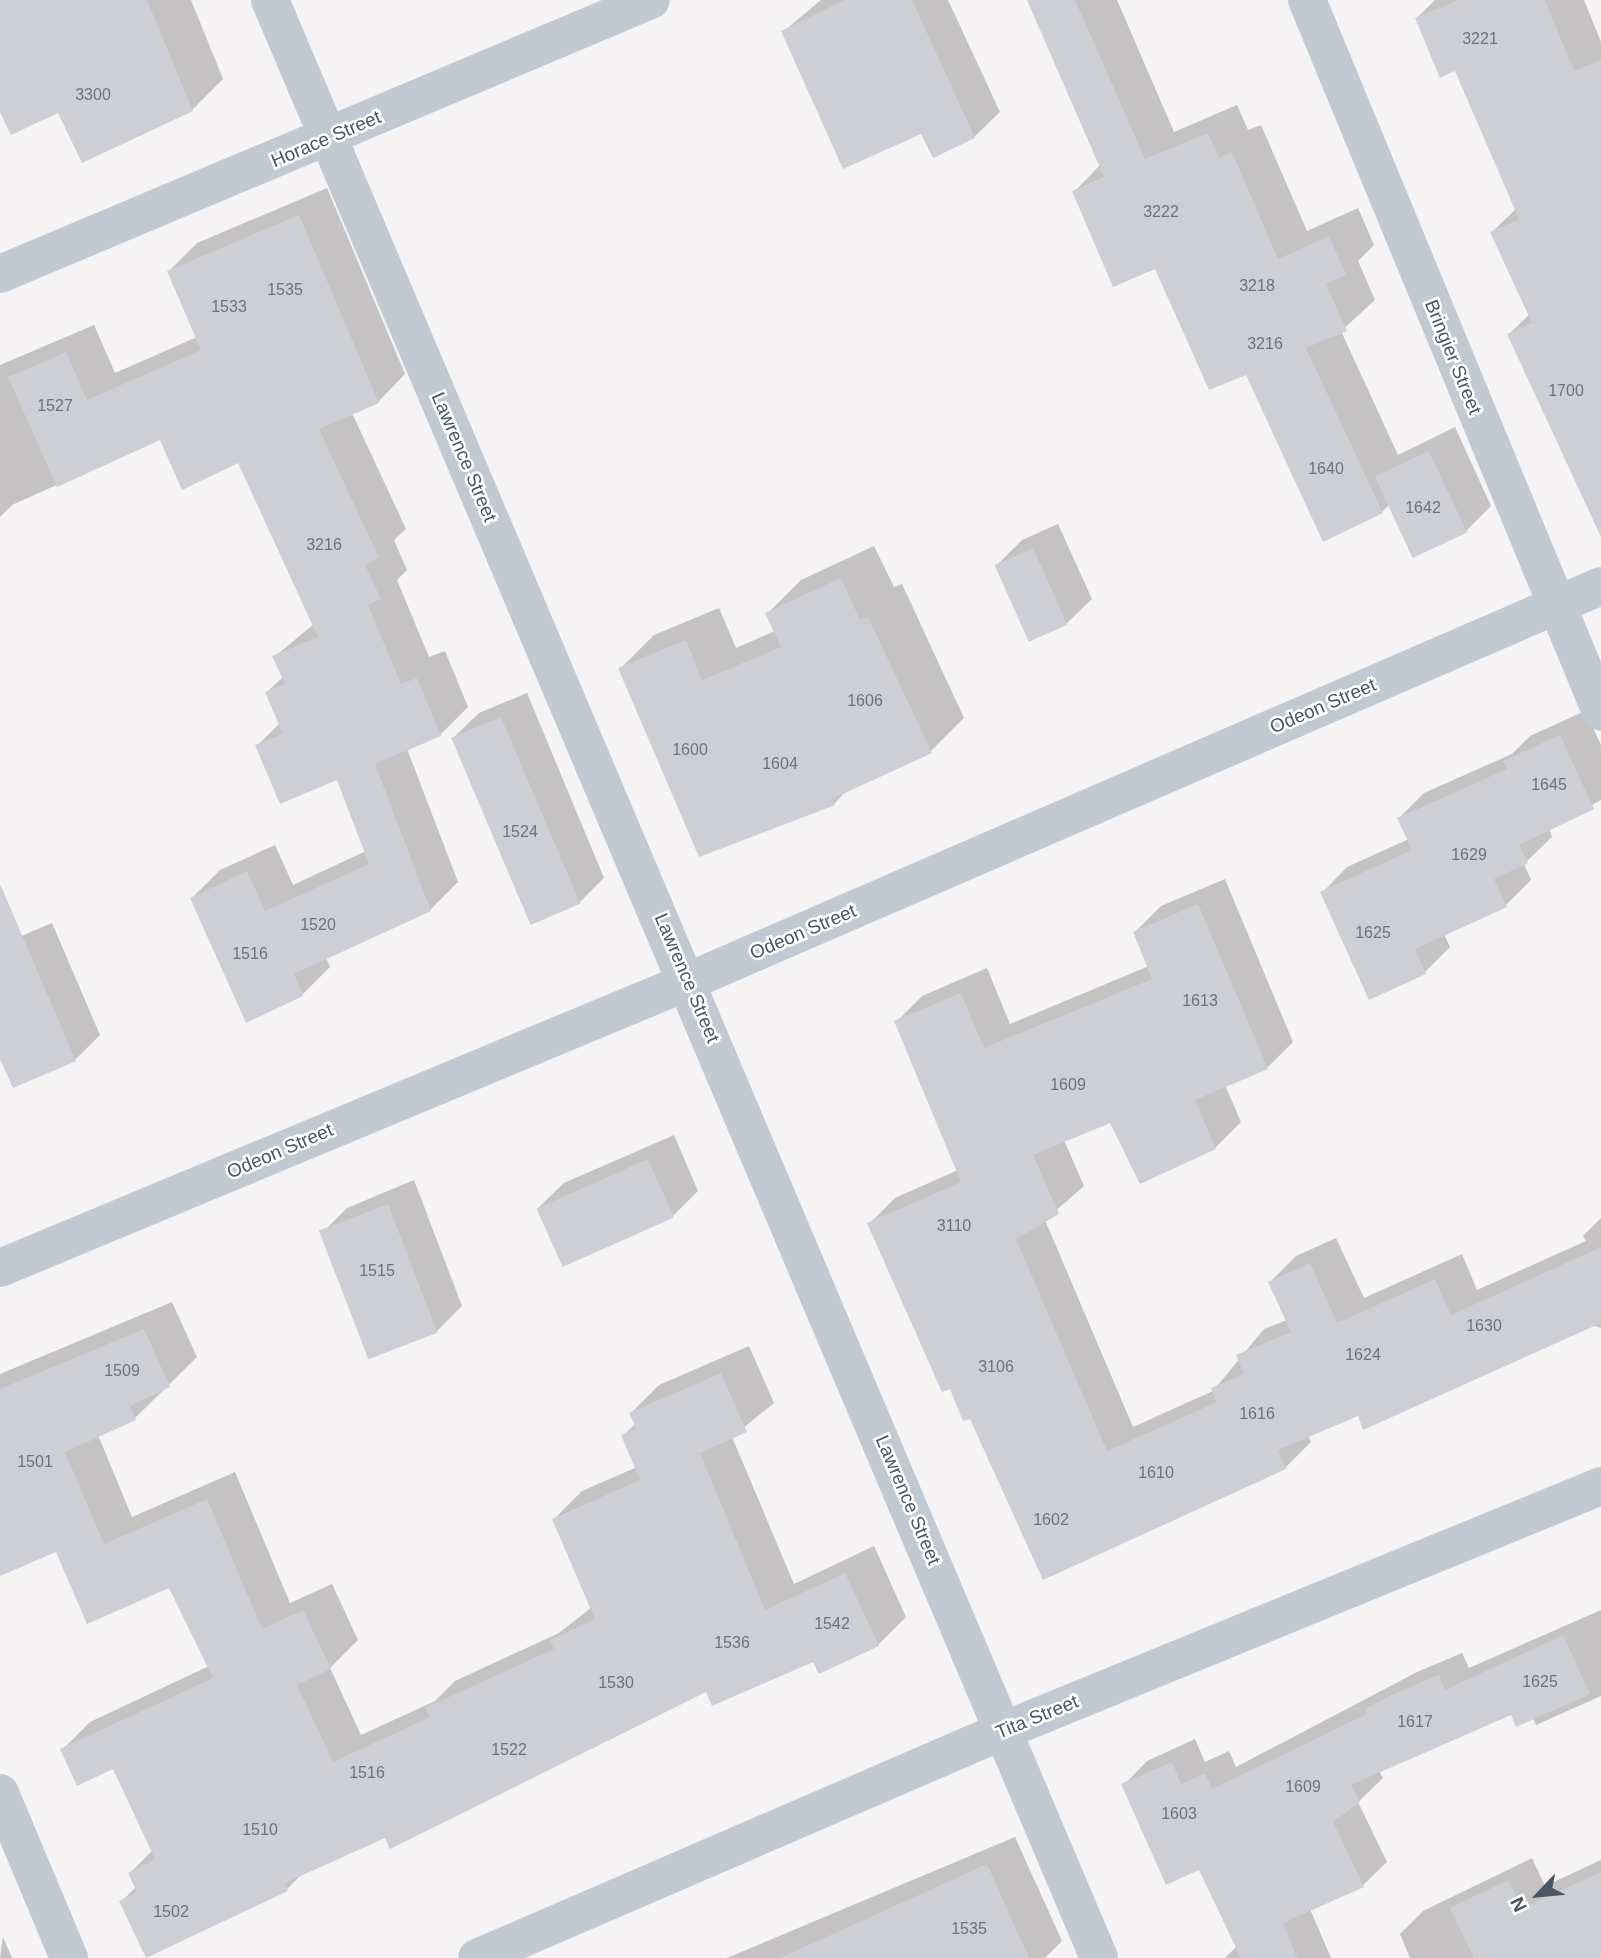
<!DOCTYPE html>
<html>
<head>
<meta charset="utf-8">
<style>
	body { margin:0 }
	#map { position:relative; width:1601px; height:1958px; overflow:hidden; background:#f5f3f3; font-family:Arial,sans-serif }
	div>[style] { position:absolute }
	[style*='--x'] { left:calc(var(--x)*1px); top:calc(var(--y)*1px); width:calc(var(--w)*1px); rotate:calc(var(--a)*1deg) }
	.shadow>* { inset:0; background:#0003 }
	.building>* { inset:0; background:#cdcfd5; transform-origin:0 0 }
	.minor>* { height:38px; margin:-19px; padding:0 19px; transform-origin:19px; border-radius:19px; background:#c1cad2 }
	span { translate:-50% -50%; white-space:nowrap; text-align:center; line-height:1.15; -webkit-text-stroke:5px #fff; paint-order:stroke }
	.number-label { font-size:16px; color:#6b747e }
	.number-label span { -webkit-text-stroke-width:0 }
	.street-label { font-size:19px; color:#4a5661 }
	.north { position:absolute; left:1503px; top:1860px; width:70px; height:70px; -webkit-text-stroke:5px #fff; paint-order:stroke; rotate:244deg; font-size:19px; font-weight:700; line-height:28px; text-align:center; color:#4a5661 }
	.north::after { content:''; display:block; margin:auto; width:24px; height:32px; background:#4a5661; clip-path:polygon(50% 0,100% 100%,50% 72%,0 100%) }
</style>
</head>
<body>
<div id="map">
	<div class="shadow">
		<i style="clip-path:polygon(0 0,191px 0,223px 79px,192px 110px,0 108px)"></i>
		<i style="clip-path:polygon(821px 0,948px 0,1000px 112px,974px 137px,934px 156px,922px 132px,784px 31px)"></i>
		<i style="clip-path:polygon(1029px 0,1117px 0,1174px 132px,1237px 105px,1248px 130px,1261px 125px,1307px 231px,1358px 208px,1374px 245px,1358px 261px,1375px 300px,1341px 331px,1398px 455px,1455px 427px,1491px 506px,1466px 531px,1390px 504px,1382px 512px,1247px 372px,1156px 267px,1074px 192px,1101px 164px)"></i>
		<i style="clip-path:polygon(1435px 0,1584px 0,1601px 42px,1601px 478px,1509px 334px,1530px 314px,1492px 232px,1517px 208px,1456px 69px,1417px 18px)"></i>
		<i style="clip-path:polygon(327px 188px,405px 374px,378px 402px,352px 413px,406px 529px,394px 540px,407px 570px,397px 580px,429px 657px,445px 651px,468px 707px,440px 735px,407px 749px,458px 882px,430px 910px,326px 958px,330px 967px,302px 995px,192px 898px,220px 870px,275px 845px,293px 885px,366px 851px,338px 778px,257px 746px,280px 723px,267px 692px,283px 677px,274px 657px,314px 624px,239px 461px,161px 438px,12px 505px,0 517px,0 365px,94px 325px,115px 373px,197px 337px,169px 271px,197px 243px)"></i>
		<i style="clip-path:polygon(1058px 524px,1092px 599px,1066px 624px,997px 565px,1022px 540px)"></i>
		<i style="clip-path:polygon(874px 546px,894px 587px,902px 584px,964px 718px,931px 751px,848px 789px,834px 804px,620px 669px,654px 635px,719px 608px,736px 648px,775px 631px,767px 614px,801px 580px)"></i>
		<i style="clip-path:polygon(527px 693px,604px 878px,579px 903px,453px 738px,479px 713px)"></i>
		<i style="clip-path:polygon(1585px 711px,1601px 745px,1601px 800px,1549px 829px,1552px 837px,1524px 864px,1531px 880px,1506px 905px,1444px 934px,1450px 947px,1425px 972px,1322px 893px,1347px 867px,1409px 839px,1399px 818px,1424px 793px,1512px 754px,1530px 736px)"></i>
		<i style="clip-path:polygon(1225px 879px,1293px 1042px,1267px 1068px,1225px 1085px,1241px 1122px,1215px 1148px,1111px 1121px,1064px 1140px,1084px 1186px,1045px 1220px,1133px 1427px,1213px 1391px,1264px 1329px,1287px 1320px,1270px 1282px,1296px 1256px,1336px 1238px,1364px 1298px,1462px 1254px,1477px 1290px,1586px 1241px,1583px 1236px,1601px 1218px,1601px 1328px,1592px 1325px,1308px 1435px,1311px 1442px,1285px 1468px,1043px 1578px,971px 1416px,869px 1224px,895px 1198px,958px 1170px,896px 1022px,922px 996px,987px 968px,1010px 1024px,1149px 966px,1135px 932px,1161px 906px)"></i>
		<i style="clip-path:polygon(52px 923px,100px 1035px,75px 1060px,0 1054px,0 945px)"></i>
		<i style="clip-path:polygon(674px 1135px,698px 1191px,673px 1216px,563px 1264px,538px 1208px,564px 1183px)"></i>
		<i style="clip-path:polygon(414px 1180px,462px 1306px,437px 1331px,322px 1233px,347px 1208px)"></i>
		<i style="clip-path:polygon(172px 1302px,197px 1357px,135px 1418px,98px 1435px,132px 1517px,235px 1472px,290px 1603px,332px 1584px,358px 1640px,330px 1668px,361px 1735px,435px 1701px,455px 1681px,559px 1633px,592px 1607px,554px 1519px,582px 1491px,637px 1467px,623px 1436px,636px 1423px,631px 1413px,659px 1385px,749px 1346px,774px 1403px,732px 1437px,794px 1584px,874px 1546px,906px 1617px,878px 1645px,707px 1689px,303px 1873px,287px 1889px,148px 1957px,121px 1902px,137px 1886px,130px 1873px,153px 1850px,114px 1767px,62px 1750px,90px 1722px,209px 1666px,170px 1586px,57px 1550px,0 1554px,0 1374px)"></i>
		<i style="clip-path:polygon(1601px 1610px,1601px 1696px,1536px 1725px,1532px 1717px,1512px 1712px,1379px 1771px,1383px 1778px,1358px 1802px,1387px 1862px,1363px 1885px,1310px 1909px,1331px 1958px,1225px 1958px,1237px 1946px,1199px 1868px,1124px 1785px,1147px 1761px,1195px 1739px,1205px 1762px,1229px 1751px,1236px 1767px,1417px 1672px,1462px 1653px,1469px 1668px)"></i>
		<i style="clip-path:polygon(1015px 1837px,1062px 1941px,1045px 1958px,727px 1958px)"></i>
		<i style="clip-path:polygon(1532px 1858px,1545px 1886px,1601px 1860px,1601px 1958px,1410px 1958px,1400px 1934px,1423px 1911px)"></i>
		<i style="clip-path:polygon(3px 1937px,12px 1958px,0 1958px)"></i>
	</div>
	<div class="building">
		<i style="clip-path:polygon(0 0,147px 0,193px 111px,82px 163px,58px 113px,11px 135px,0 112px)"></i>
		<i style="clip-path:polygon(845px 0,912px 0,975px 138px,933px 158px,921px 134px,843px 169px,781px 31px)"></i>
		<i style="clip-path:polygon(1027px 0,1075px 0,1145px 159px,1208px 133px,1219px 158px,1232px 152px,1278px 259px,1329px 236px,1346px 275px,1326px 284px,1347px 331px,1306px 348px,1383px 513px,1323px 542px,1246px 375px,1209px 390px,1155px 269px,1113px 287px,1072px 191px,1104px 177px)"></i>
		<i style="clip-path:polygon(1459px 0,1545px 0,1574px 71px,1601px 60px,1601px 537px,1507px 334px,1532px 323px,1490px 232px,1519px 219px,1455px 71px,1440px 78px,1415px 18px)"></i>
		<i style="clip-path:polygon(299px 215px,379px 403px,319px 429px,379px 558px,365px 565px,381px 599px,368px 605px,401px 684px,417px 678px,441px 736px,375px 764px,431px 911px,294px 974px,303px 996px,246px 1023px,190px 898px,247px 871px,265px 911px,369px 864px,337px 780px,280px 804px,255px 745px,283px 734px,265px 692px,285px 684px,272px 656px,318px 637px,238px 463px,182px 490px,160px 440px,57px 487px,8px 377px,66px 352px,87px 400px,201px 350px,167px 271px)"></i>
		<i style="left:1429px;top:451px;width:90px;height:60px;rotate:65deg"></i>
		<i style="left:1033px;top:548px;width:84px;height:42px;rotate:66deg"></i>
		<i style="clip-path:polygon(841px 578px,860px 620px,868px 617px,932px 753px,832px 799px,835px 805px,699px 857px,618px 668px,686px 640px,702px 680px,781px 647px,765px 613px)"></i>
		<i style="left:501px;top:717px;width:203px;height:54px;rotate:67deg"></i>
		<i style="clip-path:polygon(1560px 735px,1594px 809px,1519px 845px,1528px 863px,1494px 879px,1507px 907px,1415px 949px,1426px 974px,1369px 1000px,1320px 892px,1412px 850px,1397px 818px,1507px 769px,1503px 761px)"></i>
		<i style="clip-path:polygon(0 884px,76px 1061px,13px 1088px,0 1059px)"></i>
		<i style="clip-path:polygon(1198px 904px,1268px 1069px,1195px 1100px,1216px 1149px,1140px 1184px,1110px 1123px,1033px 1155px,1059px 1214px,1016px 1239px,1107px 1451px,1217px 1402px,1211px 1388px,1244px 1374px,1236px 1355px,1291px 1332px,1268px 1282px,1310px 1263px,1337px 1323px,1435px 1279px,1451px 1315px,1601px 1247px,1601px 1323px,1363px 1430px,1358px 1416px,1278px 1450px,1286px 1469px,1043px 1580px,970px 1419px,963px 1421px,950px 1389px,942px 1392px,867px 1223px,961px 1182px,894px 1021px,961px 993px,984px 1048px,1152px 979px,1133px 932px)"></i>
		<i style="left:648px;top:1159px;width:64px;height:122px;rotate:66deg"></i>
		<i style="left:388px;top:1204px;width:138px;height:74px;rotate:69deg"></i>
		<i style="clip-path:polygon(144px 1329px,170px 1387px,130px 1406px,136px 1420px,65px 1452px,104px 1544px,207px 1499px,262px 1629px,303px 1610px,331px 1669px,297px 1685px,333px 1762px,430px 1717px,425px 1708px,554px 1649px,550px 1640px,595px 1619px,552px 1519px,640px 1480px,621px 1435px,637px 1429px,629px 1413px,721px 1373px,747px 1432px,700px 1453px,765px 1610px,845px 1573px,879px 1646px,819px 1674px,813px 1662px,712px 1706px,706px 1692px,390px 1849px,385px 1838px,285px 1883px,288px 1891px,146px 1958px,119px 1901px,137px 1892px,128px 1873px,155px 1859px,113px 1769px,77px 1786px,60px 1749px,213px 1678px,169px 1588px,87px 1624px,56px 1552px,0 1576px,0 1389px)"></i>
		<i style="clip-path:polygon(1563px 1635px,1590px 1694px,1516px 1727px,1511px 1715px,1351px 1785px,1360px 1802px,1333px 1822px,1364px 1887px,1283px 1923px,1297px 1958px,1241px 1958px,1199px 1870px,1166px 1885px,1121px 1784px,1172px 1762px,1181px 1784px,1205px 1773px,1212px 1789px,1367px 1714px,1365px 1709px,1391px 1695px,1439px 1675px,1445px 1690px)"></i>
		<i style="clip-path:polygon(987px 1864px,1029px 1958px,780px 1958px)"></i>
		<i style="clip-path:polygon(1601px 1872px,1601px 1958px,1474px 1958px,1450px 1908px,1508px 1880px,1522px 1908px)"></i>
	</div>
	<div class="minor">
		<i style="--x:270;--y:0;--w:2126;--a:67.05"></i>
		<i style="--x:1307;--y:0;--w:770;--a:67.56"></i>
		<i style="--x:0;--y:274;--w:706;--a:-22.83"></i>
		<i style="--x:0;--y:1268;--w:746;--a:-22.61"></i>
		<i style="--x:689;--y:981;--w:994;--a:-23.42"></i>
		<i style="--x:0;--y:1793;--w:179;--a:67.3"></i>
		<i style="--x:477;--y:1958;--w:575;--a:-23.36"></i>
		<i style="--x:1005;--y:1730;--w:644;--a:-22.26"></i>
	</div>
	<div class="number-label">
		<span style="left:1480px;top:39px">3221</span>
		<span style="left:93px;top:95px">3300</span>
		<span style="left:1161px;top:212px">3222</span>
		<span style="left:1257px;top:286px">3218</span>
		<span style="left:285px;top:290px">1535</span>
		<span style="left:229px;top:307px">1533</span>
		<span style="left:1265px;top:344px">3216</span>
		<span style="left:1566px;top:391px">1700</span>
		<span style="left:55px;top:406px">1527</span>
		<span style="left:1326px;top:469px">1640</span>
		<span style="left:1423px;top:508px">1642</span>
		<span style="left:324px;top:545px">3216</span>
		<span style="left:865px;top:701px">1606</span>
		<span style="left:690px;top:750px">1600</span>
		<span style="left:780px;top:764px">1604</span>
		<span style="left:1549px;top:785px">1645</span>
		<span style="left:520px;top:832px">1524</span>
		<span style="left:1469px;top:855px">1629</span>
		<span style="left:318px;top:925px">1520</span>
		<span style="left:1373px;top:933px">1625</span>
		<span style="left:250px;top:954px">1516</span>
		<span style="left:1200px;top:1001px">1613</span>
		<span style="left:1068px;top:1085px">1609</span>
		<span style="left:954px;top:1226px">3110</span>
		<span style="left:377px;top:1271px">1515</span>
		<span style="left:1484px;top:1326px">1630</span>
		<span style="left:1363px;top:1355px">1624</span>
		<span style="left:996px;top:1367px">3106</span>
		<span style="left:122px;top:1371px">1509</span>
		<span style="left:1257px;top:1414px">1616</span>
		<span style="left:35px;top:1462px">1501</span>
		<span style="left:1156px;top:1473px">1610</span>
		<span style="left:1051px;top:1520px">1602</span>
		<span style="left:832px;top:1624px">1542</span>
		<span style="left:732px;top:1643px">1536</span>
		<span style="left:1540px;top:1682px">1625</span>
		<span style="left:616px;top:1683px">1530</span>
		<span style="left:1415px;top:1722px">1617</span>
		<span style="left:509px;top:1750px">1522</span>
		<span style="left:367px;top:1773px">1516</span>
		<span style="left:1303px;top:1787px">1609</span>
		<span style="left:1179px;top:1814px">1603</span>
		<span style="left:260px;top:1830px">1510</span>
		<span style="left:171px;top:1912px">1502</span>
		<span style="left:969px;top:1929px">1535</span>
	</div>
	<div class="street-label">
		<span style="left:326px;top:139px;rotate:-23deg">Horace Street</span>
		<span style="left:1453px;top:357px;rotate:68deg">Bringier Street</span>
		<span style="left:464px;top:457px;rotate:67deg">Lawrence Street</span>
		<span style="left:1323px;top:706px;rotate:-23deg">Odeon Street</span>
		<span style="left:803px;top:932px;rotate:-23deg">Odeon Street</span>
		<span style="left:687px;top:978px;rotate:67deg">Lawrence Street</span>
		<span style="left:280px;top:1151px;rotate:-23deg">Odeon Street</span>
		<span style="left:908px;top:1500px;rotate:67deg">Lawrence Street</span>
		<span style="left:1037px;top:1717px;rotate:-22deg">Tita Street</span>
	</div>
	<div class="north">N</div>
</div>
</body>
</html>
